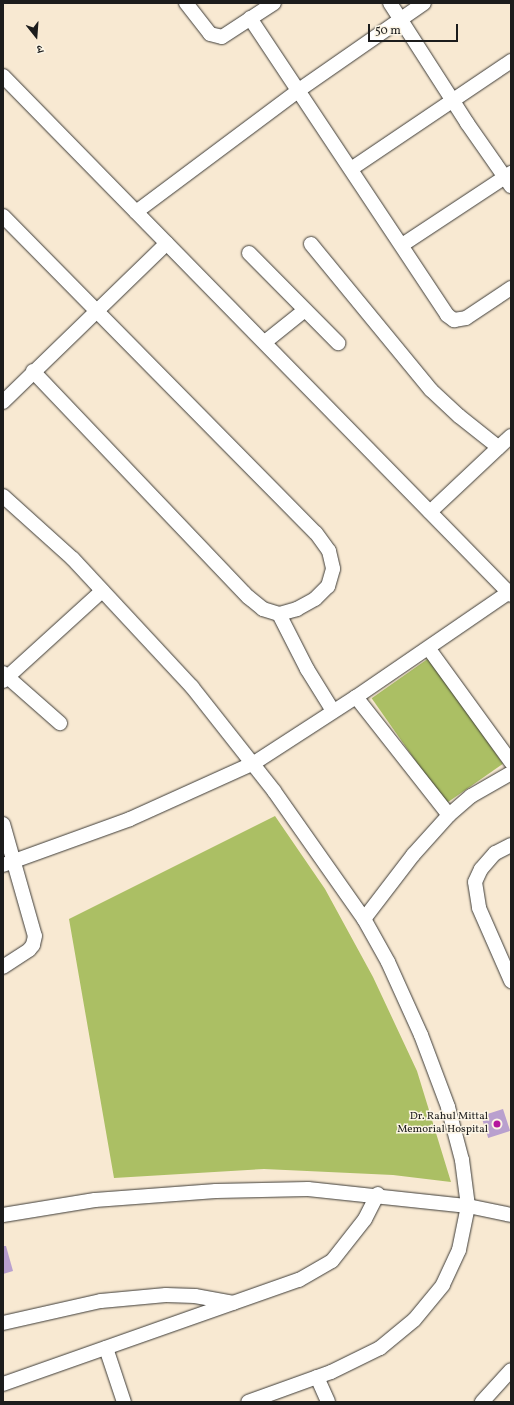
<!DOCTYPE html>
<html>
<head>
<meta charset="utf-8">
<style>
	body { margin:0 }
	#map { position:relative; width:514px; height:1405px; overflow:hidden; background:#f8e9d2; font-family:Vollkorn,"Noto Serif Devanagari",serif }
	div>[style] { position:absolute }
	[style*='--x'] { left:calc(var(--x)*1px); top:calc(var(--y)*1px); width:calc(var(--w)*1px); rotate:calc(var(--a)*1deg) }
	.green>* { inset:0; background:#abbf64; transform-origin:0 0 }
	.building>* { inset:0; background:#b9a0ce; transform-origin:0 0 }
	.roads { filter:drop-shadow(0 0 1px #3d3b37) drop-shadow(0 0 1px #3d3b37) }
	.minor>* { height:14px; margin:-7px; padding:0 7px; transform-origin:7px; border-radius:7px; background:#fff }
	.dots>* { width:11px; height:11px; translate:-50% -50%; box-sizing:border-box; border:2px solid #fcf5e5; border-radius:50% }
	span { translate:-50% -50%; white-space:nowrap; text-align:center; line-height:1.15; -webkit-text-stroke:3px #fcf5e5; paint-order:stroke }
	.poi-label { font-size:11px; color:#1c1c1c }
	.right { translate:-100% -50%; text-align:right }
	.frame { position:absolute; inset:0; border:4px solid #1c1c1c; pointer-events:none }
	.north { position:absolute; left:16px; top:16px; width:40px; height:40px; -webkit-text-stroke:3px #fcf5e5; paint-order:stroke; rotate:163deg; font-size:11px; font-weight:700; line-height:16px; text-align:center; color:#1c1c1c }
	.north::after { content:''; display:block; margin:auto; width:14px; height:18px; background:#1c1c1c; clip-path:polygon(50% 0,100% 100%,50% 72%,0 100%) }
	.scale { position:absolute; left:368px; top:24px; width:90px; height:18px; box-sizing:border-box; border:2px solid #1c1c1c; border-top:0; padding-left:5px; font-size:12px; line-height:14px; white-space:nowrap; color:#1c1c1c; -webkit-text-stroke:3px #fcf5e5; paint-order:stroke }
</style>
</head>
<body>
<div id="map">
	<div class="green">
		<i style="left:429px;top:658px;width:129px;height:70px;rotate:55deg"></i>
		<i style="clip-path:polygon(275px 816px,325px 889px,373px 977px,417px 1071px,451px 1182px,393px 1175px,264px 1169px,114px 1178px,69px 919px)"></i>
	</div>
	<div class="building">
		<i style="left:503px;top:1109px;width:23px;height:23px;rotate:72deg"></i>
		<i style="clip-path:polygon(3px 1246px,6px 1246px,13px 1271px,3px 1274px)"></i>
	</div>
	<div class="roads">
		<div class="minor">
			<i style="--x:186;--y:3;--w:39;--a:52"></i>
			<i style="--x:210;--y:34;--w:12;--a:14"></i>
			<i style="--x:222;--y:37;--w:62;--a:-33.2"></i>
			<i style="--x:390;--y:3;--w:143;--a:57.3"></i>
			<i style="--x:467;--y:123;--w:77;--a:55.1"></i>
			<i style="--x:250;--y:18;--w:356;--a:56.4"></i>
			<i style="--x:447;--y:315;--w:9;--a:36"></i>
			<i style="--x:454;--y:320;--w:12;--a:-9"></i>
			<i style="--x:466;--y:318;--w:54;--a:-33.7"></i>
			<i style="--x:3;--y:76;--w:726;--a:45.61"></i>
			<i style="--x:351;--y:169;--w:193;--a:-34"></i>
			<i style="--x:136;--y:212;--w:204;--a:-36.8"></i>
			<i style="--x:299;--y:90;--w:152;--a:-34.8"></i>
			<i style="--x:3;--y:216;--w:445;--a:45.4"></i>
			<i style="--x:316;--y:533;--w:22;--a:54"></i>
			<i style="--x:329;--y:551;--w:18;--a:77"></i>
			<i style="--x:333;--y:569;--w:18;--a:106"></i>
			<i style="--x:328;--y:586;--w:18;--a:135"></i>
			<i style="--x:315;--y:599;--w:21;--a:151"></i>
			<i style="--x:297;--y:609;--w:19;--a:164"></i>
			<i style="--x:279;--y:614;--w:17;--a:-163"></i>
			<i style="--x:263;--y:609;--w:19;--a:-141"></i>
			<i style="--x:248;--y:597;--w:312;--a:-133.6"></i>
			<i style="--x:311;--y:244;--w:189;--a:50.6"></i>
			<i style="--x:431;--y:390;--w:38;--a:43"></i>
			<i style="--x:459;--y:416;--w:50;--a:38.5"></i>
			<i style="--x:402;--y:245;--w:131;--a:-33.4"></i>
			<i style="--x:249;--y:253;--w:127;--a:45.3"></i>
			<i style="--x:265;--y:342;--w:51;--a:-38.7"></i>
			<i style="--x:3;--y:402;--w:228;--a:-44.1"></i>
			<i style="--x:3;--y:496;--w:94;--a:42"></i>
			<i style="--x:73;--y:559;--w:175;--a:47.1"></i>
			<i style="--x:192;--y:687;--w:132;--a:51.7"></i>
			<i style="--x:274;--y:791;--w:156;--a:54.9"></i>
			<i style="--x:364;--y:919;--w:49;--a:60.8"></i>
			<i style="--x:388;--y:962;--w:80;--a:65.7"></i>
			<i style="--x:421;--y:1035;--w:77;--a:69.4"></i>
			<i style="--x:448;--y:1107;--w:55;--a:75.2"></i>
			<i style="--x:462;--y:1160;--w:46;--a:82.6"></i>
			<i style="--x:468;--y:1206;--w:45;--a:101.6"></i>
			<i style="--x:459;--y:1250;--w:38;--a:115"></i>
			<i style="--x:443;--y:1285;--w:45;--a:129.6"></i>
			<i style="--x:414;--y:1320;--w:44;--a:140.5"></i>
			<i style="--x:380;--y:1348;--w:55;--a:153.9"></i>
			<i style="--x:331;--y:1372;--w:88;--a:160.1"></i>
			<i style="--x:430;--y:512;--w:111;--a:-43.2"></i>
			<i style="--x:279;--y:614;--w:62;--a:63"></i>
			<i style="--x:307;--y:669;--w:49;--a:58.2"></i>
			<i style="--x:429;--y:649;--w:140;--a:54"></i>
			<i style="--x:3;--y:673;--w:76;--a:41.3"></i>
			<i style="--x:3;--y:681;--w:134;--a:-42.3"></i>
			<i style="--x:356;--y:697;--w:150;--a:51.8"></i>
			<i style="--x:449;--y:815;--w:29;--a:-41"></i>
			<i style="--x:471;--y:796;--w:46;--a:-29.9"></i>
			<i style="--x:3;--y:824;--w:116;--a:74.1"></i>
			<i style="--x:35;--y:936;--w:9;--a:103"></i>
			<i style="--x:33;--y:945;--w:6;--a:129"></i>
			<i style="--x:29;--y:950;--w:31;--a:147"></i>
			<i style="--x:511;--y:845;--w:18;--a:153"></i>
			<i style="--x:495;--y:853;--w:21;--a:131"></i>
			<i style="--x:481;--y:869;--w:14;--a:115"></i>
			<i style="--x:475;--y:882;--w:26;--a:81"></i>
			<i style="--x:479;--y:908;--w:80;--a:66.3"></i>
			<i style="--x:3;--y:865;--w:135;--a:-19.9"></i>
			<i style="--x:130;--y:819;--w:136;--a:-24.3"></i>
			<i style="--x:254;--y:763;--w:121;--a:-32.9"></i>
			<i style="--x:356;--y:697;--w:188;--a:-34.4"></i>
			<i style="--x:364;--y:919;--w:81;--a:-52.6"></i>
			<i style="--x:413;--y:855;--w:54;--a:-48"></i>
			<i style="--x:3;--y:1215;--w:93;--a:-9.3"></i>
			<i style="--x:95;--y:1200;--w:121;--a:-4.3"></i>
			<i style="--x:216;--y:1191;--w:92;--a:-1.2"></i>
			<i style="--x:308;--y:1189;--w:161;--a:6.1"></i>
			<i style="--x:468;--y:1206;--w:44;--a:11.8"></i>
			<i style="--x:3;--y:1323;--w:100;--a:-12.7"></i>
			<i style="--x:101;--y:1301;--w:65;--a:-5.3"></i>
			<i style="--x:166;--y:1295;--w:29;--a:2"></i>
			<i style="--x:195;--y:1296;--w:39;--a:10"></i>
			<i style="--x:106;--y:1348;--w:57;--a:71.6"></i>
			<i style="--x:317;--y:1377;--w:27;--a:66"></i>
			<i style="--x:3;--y:1384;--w:314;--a:-19.4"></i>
			<i style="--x:299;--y:1280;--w:38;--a:-30"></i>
			<i style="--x:332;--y:1261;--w:53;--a:-51.8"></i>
			<i style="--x:365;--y:1219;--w:28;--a:-63"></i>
			<i style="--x:482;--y:1402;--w:43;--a:-47.8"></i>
		</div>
	</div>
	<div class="dots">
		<i style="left:497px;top:1124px;background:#b5179e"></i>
	</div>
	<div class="poi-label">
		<span class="right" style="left:488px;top:1124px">Dr. Rahul Mittal<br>Memorial Hospital</span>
	</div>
	<div class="frame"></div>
	<div class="north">उ</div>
	<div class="scale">50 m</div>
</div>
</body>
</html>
